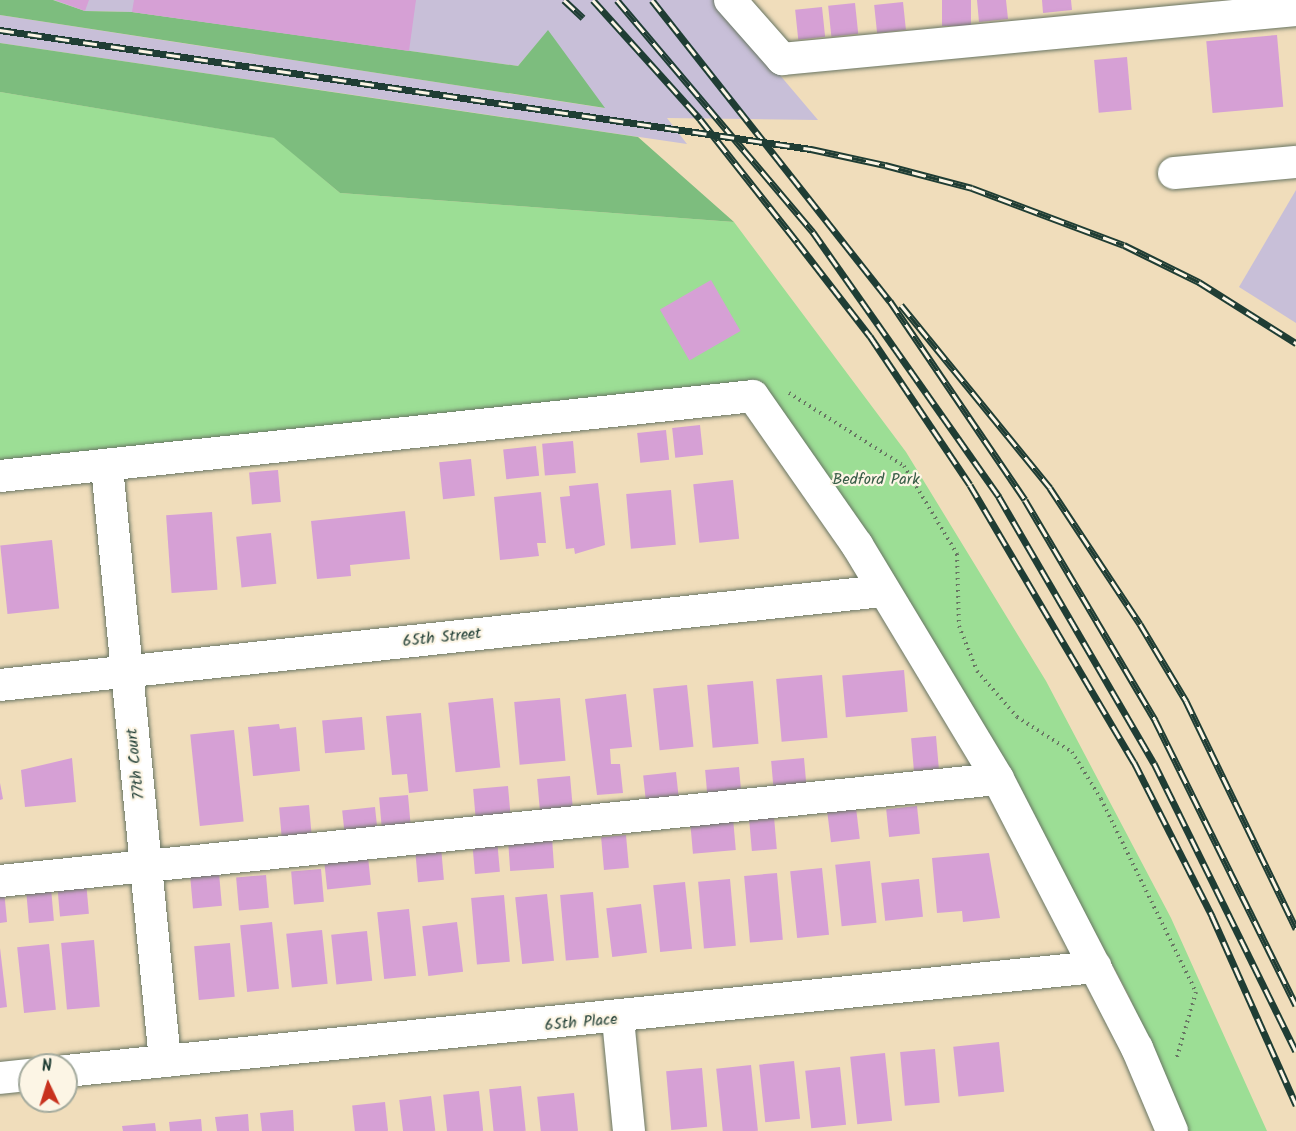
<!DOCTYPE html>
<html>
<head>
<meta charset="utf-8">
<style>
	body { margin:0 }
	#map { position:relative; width:1296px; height:1131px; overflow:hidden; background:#f0ddbb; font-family:Kalam,sans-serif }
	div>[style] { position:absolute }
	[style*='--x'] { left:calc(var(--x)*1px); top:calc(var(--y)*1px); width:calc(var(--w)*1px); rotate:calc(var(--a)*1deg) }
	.industrial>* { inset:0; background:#c8bfd8 }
	.green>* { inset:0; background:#9cde95 }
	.forest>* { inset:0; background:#7dbd7e }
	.building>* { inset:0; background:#d6a0d5; transform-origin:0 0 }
	.path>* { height:4px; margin-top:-2px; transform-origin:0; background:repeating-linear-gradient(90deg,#687563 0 1.5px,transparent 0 6px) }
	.roads { filter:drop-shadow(0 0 2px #687563) drop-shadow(0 0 2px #687563) }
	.minor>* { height:32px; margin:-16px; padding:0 16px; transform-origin:16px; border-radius:16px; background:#fff }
	.rail>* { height:7px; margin-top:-3.5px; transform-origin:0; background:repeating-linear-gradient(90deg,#fcf5e5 0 14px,#1f3d34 0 28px); box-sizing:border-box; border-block:2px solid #1f3d34 }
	span { translate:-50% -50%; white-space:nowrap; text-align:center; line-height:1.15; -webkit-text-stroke:4.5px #fcf5e5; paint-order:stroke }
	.park-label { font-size:16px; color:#385d47 }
	.street-label { font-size:16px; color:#1f3d34 }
	.north { position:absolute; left:18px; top:1053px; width:60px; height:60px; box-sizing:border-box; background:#fcf5e5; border:2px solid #a4ab9e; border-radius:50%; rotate:356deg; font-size:16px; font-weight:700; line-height:24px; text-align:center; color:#1f3d34 }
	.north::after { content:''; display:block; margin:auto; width:21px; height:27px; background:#c8321e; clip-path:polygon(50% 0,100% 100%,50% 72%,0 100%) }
</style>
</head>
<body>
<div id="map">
	<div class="industrial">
		<i style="clip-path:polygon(53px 0,716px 0,818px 120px,667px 118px,687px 144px,0 43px,0 15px,604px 108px,548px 31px,518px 66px,132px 12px,85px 11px)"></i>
		<i style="clip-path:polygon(1296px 190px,1296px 323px,1239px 287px)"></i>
	</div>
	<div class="green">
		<i style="clip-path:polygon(0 92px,275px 138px,340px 193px,734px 222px,906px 452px,1046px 681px,1171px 918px,1267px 1131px,1188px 1131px,1128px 994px,1005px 763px,916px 612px,773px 403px,0 466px)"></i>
	</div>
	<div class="forest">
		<i style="clip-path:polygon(0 0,53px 0,85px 11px,132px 12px,518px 66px,548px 30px,605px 108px,0 15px)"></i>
		<i style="clip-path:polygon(0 43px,638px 137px,734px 222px,340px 193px,274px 138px,0 92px)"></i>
	</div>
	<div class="building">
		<i style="clip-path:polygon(55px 0,89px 0,85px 11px)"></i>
		<i style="clip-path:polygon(134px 0,416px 0,409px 51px,132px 12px)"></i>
		<i style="left:942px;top:0;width:29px;height:26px"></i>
		<i style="clip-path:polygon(977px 0,1006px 0,1008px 19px,979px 22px)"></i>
		<i style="clip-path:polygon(1042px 0,1071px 0,1072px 10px,1043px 13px)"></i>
		<i style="left:903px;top:2px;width:28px;height:29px;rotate:84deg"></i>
		<i style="left:855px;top:3px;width:31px;height:27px;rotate:84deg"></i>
		<i style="left:822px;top:7px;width:30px;height:27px;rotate:84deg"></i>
		<i style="left:1277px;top:35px;width:72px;height:71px;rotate:85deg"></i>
		<i style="left:1127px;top:57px;width:53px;height:33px;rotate:85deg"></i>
		<i style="left:711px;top:280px;width:59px;height:59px;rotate:60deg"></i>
		<i style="left:700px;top:425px;width:30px;height:28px;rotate:84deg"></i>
		<i style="left:666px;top:430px;width:30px;height:29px;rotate:84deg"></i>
		<i style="left:573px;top:441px;width:32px;height:31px;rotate:85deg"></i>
		<i style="left:536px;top:446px;width:30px;height:33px;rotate:84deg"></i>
		<i style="left:471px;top:459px;width:37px;height:32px;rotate:84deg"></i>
		<i style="left:278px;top:470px;width:32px;height:29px;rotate:85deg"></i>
		<i style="left:733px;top:480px;width:59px;height:40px;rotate:84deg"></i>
		<i style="clip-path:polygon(598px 483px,605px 545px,575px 554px,574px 548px,566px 549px,560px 497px,570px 496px,569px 486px)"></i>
		<i style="left:671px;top:490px;width:55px;height:45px;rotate:85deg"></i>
		<i style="clip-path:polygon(541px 492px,546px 543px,537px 543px,539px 556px,500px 560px,494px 497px)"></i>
		<i style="clip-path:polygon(405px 511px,410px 559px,350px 565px,351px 576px,317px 579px,311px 521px)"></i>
		<i style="left:212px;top:512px;width:78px;height:46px;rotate:86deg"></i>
		<i style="left:271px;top:533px;width:51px;height:35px;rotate:84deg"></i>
		<i style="left:52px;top:540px;width:69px;height:52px;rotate:84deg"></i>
		<i style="left:904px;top:670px;width:42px;height:62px;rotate:85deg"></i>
		<i style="left:822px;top:675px;width:63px;height:46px;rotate:85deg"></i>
		<i style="left:753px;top:681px;width:63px;height:46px;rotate:85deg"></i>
		<i style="left:687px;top:685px;width:62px;height:34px;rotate:84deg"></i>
		<i style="clip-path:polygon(626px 694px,632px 747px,610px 749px,611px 764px,620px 764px,623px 793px,597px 795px,585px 699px)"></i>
		<i style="left:493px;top:698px;width:70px;height:45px;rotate:84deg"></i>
		<i style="left:560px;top:698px;width:63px;height:46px;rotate:85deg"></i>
		<i style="clip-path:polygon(421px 713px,428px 791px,409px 793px,407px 774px,392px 775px,386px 716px)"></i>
		<i style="left:362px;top:717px;width:33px;height:40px;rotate:85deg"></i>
		<i style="clip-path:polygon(279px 724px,280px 729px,296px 727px,300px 771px,253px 776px,248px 727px)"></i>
		<i style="left:234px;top:730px;width:92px;height:44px;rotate:84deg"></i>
		<i style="left:936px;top:736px;width:33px;height:25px;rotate:85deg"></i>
		<i style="clip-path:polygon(72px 758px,76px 802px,25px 807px,21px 770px)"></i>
		<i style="left:804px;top:758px;width:33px;height:33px;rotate:85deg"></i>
		<i style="left:739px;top:767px;width:32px;height:34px;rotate:85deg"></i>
		<i style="left:676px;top:772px;width:29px;height:33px;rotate:84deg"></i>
		<i style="left:570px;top:776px;width:33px;height:33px;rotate:85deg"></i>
		<i style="clip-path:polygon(0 783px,3px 799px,0 800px)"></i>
		<i style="left:508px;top:786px;width:32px;height:35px;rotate:85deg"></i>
		<i style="left:408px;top:795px;width:33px;height:29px;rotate:85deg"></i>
		<i style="left:309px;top:805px;width:33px;height:30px;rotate:85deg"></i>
		<i style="left:917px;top:806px;width:28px;height:31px;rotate:84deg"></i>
		<i style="left:375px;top:807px;width:27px;height:33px;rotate:84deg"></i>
		<i style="left:856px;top:808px;width:31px;height:29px;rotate:83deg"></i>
		<i style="left:774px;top:817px;width:32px;height:25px;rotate:85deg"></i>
		<i style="left:733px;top:818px;width:32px;height:43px;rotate:85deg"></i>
		<i style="left:626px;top:835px;width:33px;height:25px;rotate:85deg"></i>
		<i style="left:552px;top:838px;width:30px;height:44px;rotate:86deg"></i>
		<i style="left:497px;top:839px;width:33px;height:25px;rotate:85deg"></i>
		<i style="left:441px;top:847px;width:33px;height:26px;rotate:85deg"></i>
		<i style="clip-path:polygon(989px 853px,1000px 918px,963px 922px,962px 911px,937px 913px,932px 858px)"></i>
		<i style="left:368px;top:857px;width:28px;height:44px;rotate:84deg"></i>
		<i style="left:870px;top:861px;width:62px;height:35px;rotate:84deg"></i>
		<i style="left:822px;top:868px;width:67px;height:32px;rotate:84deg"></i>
		<i style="left:321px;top:869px;width:33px;height:30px;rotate:85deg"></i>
		<i style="left:219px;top:873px;width:33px;height:29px;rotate:85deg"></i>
		<i style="left:777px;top:873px;width:67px;height:33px;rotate:85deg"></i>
		<i style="left:266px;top:875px;width:33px;height:30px;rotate:85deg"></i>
		<i style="left:730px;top:879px;width:67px;height:32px;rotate:85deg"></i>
		<i style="left:919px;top:879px;width:38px;height:38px;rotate:84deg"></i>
		<i style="left:86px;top:881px;width:33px;height:29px;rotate:85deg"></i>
		<i style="left:685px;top:882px;width:67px;height:32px;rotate:84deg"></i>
		<i style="left:51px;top:888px;width:33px;height:25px;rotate:85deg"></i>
		<i style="clip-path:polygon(0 890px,4px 890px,7px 922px,0 923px)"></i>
		<i style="left:593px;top:892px;width:66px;height:33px;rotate:85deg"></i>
		<i style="left:547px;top:894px;width:67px;height:32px;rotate:84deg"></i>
		<i style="left:504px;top:895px;width:67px;height:33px;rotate:85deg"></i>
		<i style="left:641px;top:904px;width:49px;height:35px;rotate:83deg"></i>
		<i style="left:409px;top:909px;width:67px;height:32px;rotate:84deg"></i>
		<i style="left:272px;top:922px;width:67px;height:32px;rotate:84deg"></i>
		<i style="left:457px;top:922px;width:50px;height:35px;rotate:83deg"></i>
		<i style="left:322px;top:930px;width:54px;height:36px;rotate:84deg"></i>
		<i style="left:367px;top:931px;width:50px;height:36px;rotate:84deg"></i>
		<i style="left:94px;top:940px;width:67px;height:33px;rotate:85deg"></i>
		<i style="left:230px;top:943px;width:54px;height:36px;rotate:85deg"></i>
		<i style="left:49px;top:944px;width:66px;height:32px;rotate:84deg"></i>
		<i style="clip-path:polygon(0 948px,7px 1007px,0 1008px)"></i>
		<i style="left:999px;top:1042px;width:50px;height:46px;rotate:84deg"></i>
		<i style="left:935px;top:1049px;width:54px;height:35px;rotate:85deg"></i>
		<i style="left:885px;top:1053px;width:68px;height:35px;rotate:84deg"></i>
		<i style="left:794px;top:1061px;width:58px;height:35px;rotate:84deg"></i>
		<i style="left:751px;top:1065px;width:66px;height:35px;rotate:84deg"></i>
		<i style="left:840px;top:1067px;width:58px;height:35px;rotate:84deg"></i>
		<i style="left:702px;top:1068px;width:59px;height:36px;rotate:85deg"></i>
		<i style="left:521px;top:1086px;width:45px;height:32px;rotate:84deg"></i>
		<i style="left:479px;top:1091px;width:40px;height:36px;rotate:84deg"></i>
		<i style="left:574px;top:1093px;width:38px;height:37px;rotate:84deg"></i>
		<i style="left:431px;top:1096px;width:35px;height:32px;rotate:83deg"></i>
		<i style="left:385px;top:1102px;width:29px;height:33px;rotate:84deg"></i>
		<i style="clip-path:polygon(293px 1110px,294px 1131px,262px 1131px,260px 1113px)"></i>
		<i style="clip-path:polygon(248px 1114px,249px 1131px,217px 1131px,215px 1117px)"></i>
		<i style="clip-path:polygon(201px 1119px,202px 1131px,170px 1131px,169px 1122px)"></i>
		<i style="clip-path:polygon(155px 1123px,156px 1131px,123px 1131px,122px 1126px)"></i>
	</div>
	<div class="path">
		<i style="--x:789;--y:393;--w:136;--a:32.4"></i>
		<i style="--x:904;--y:466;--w:103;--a:58.9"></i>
		<i style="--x:957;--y:554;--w:72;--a:88.4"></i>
		<i style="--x:959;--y:626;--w:48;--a:68.2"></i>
		<i style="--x:977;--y:671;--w:61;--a:49"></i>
		<i style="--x:1017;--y:717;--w:65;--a:32.5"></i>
		<i style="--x:1072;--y:752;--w:55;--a:58.3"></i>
		<i style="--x:1101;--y:799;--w:215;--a:63.8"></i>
		<i style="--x:1196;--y:992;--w:71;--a:106.4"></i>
	</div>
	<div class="roads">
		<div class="minor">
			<i style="--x:730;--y:0;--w:79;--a:48.6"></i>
			<i style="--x:782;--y:59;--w:516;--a:-5.45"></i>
			<i style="--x:1174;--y:173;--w:122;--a:-5.2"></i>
			<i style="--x:107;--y:467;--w:597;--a:84.42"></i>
			<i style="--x:0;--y:476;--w:757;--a:-6.06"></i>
			<i style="--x:753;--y:396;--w:182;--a:55.1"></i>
			<i style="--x:857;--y:545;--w:273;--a:58.9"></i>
			<i style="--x:998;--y:779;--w:303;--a:62.7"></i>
			<i style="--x:1137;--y:1048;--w:90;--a:67.1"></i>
			<i style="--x:0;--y:685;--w:888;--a:-6.08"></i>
			<i style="--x:0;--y:881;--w:1003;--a:-5.84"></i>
			<i style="--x:618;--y:1019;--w:113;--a:84.4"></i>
			<i style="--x:66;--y:1071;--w:1035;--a:-5.77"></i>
			<i style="--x:0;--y:1078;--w:30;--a:-6"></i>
		</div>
	</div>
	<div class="rail">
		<i style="--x:564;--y:0;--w:26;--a:43"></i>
		<i style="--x:593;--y:0;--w:160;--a:48"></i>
		<i style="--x:700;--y:119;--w:157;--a:51.7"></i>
		<i style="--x:797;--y:242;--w:119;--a:52.2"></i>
		<i style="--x:870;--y:336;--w:179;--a:56.1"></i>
		<i style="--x:970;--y:485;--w:322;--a:59.4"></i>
		<i style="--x:1134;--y:762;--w:173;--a:63.1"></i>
		<i style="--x:1212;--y:916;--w:207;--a:66"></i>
		<i style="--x:617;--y:0;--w:304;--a:49.8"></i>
		<i style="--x:813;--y:232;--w:324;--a:54.9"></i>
		<i style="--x:999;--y:497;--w:308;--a:59.8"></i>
		<i style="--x:1154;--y:763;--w:321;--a:63.8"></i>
		<i style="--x:652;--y:0;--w:384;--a:51.7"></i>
		<i style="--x:890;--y:301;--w:240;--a:55.8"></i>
		<i style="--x:1025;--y:500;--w:256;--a:59.4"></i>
		<i style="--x:1155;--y:720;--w:318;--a:63.7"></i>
		<i style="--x:0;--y:30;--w:820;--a:8.35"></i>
		<i style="--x:811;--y:149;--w:76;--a:12.2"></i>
		<i style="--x:885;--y:165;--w:90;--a:14.8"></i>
		<i style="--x:972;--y:188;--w:162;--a:20.6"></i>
		<i style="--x:1124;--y:245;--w:84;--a:26.3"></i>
		<i style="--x:1199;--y:282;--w:115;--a:32.2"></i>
		<i style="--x:901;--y:305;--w:236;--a:50.8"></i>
		<i style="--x:1050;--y:488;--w:163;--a:56.5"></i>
		<i style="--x:1140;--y:624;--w:90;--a:59.1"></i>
		<i style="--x:1186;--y:701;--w:253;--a:64.2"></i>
	</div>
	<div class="park-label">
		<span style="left:876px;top:480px">Bedford Park</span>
	</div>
	<div class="street-label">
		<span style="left:442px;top:638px;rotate:-6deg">65th Street</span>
		<span style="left:136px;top:764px;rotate:-96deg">77th Court</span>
		<span style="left:581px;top:1023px;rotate:-5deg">65th Place</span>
	</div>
	<div class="north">N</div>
</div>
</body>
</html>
